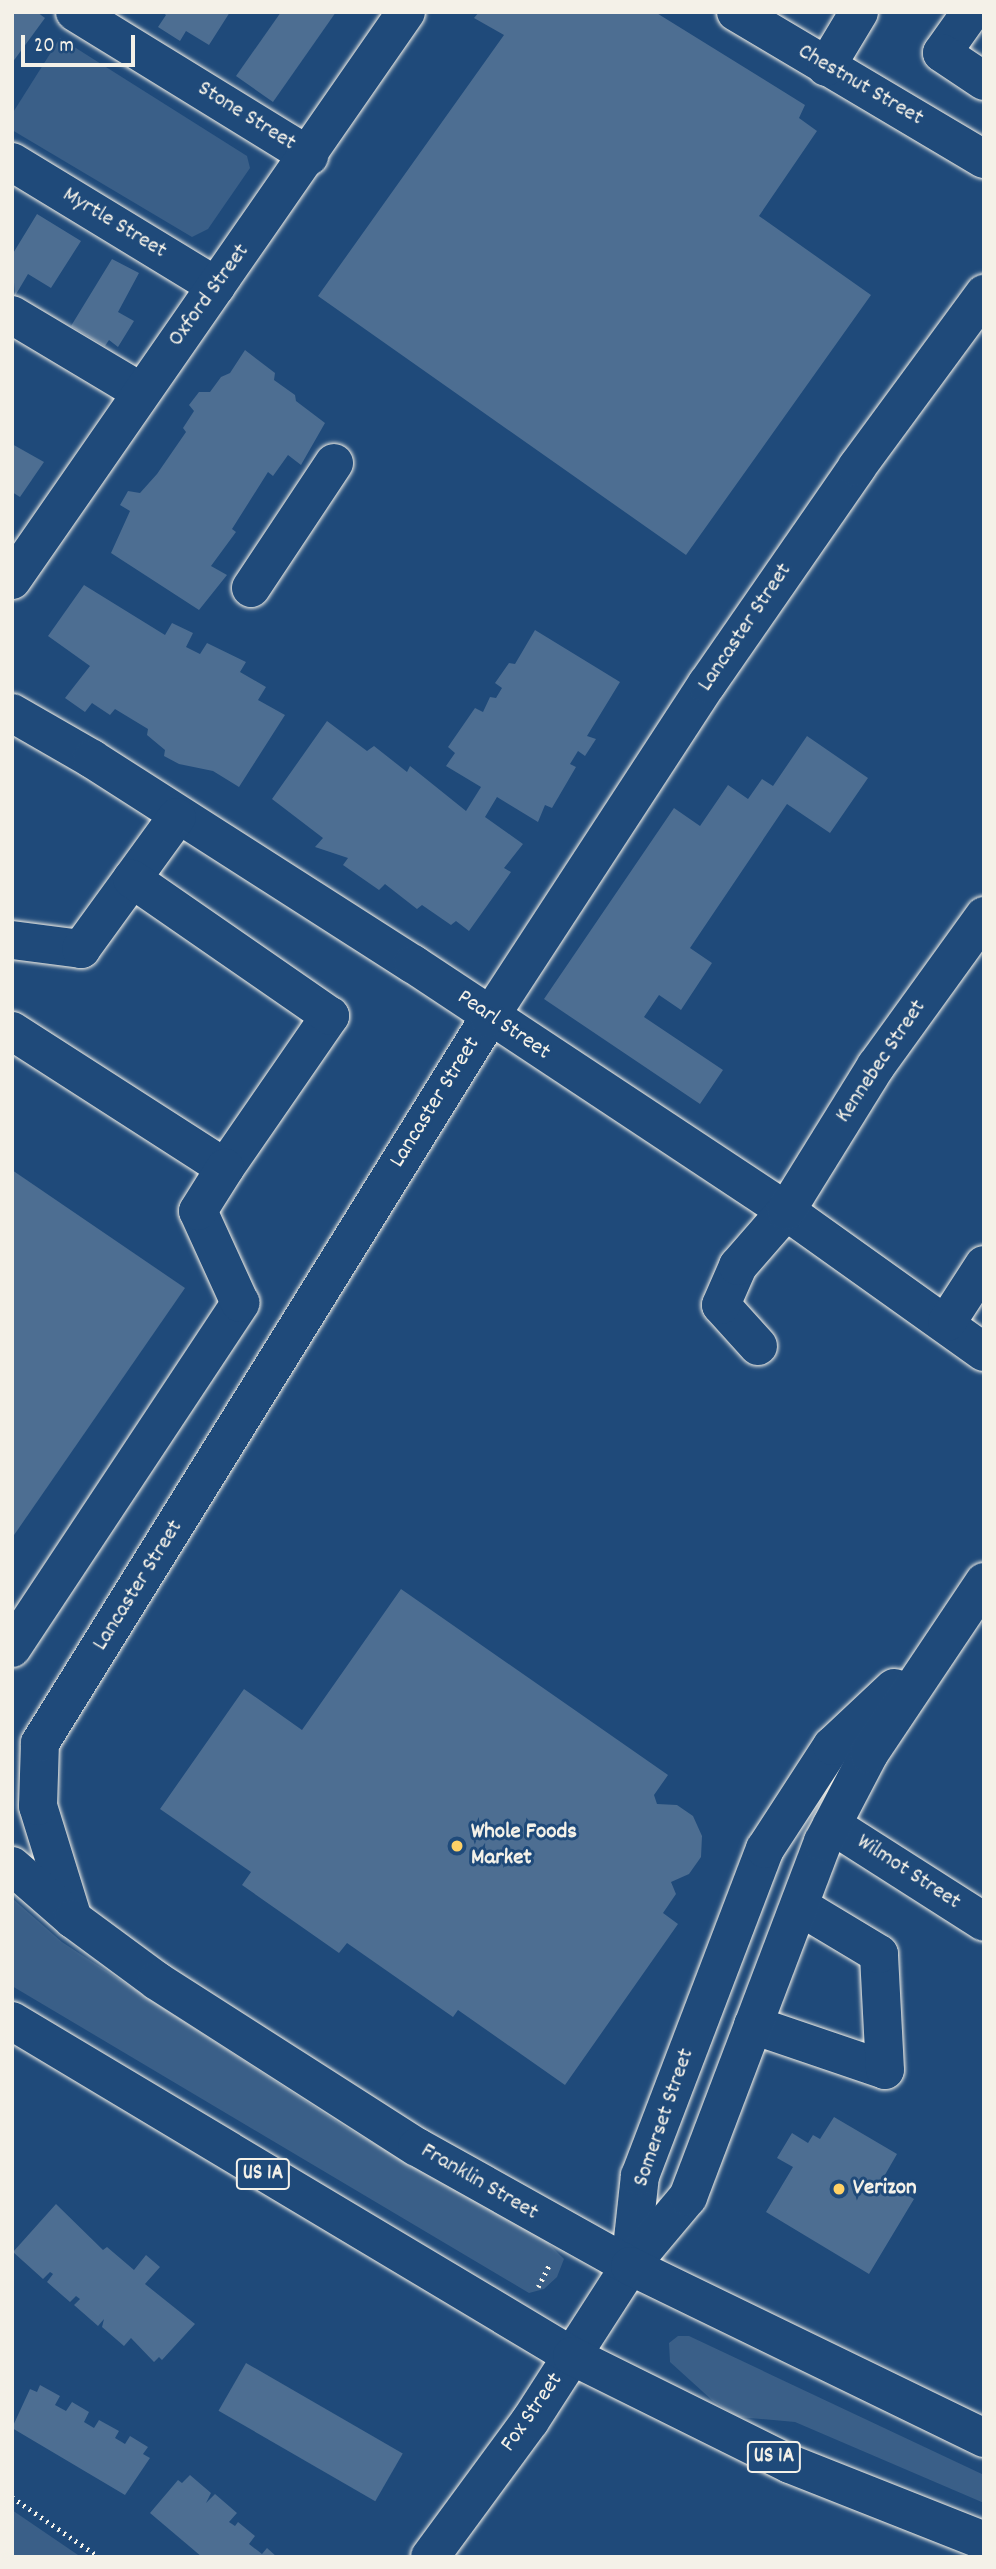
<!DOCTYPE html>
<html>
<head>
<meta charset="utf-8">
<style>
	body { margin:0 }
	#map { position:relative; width:996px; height:2569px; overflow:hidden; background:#1f4a7a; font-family:Dekko,sans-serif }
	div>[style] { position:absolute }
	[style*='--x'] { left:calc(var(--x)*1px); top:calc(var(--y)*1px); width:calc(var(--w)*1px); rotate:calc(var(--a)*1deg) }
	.green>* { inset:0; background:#3a5f88 }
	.building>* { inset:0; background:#4d6e92; transform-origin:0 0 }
	.path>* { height:4.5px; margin-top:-2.25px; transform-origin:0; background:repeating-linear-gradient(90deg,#f4f1e8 0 2px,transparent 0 7px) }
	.roads { filter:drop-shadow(0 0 2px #f4f1e8) drop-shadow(0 0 2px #f4f1e8) }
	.minor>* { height:38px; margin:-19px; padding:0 19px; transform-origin:19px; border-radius:19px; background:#1f4a7a }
	.major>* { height:38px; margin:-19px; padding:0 19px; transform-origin:19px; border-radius:19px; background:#1f4a7a }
	.dots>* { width:19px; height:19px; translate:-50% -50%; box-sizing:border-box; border:4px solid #1f4a7a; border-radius:50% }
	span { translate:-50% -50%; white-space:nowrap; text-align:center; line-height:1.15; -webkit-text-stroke:6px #1f4a7a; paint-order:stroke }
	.shield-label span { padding:2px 5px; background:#1f4a7a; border:2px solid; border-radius:5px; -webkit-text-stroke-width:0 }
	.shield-label { font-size:21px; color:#f4f1e8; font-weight:700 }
	.street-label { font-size:23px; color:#f4f1e8 }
	.poi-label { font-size:23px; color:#f4f1e8; font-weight:700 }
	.left { translate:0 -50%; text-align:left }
	.frame { position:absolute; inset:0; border:14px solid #f4f1e8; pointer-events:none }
	.scale { position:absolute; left:21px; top:35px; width:114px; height:32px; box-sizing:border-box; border:4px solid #f4f1e8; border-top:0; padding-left:9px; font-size:21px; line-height:24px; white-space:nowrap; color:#f4f1e8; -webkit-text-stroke:5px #1f4a7a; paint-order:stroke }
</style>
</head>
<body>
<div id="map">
	<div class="green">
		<i style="clip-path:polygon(60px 38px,247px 156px,250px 168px,208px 229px,192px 237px,12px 130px,12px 114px)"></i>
		<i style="clip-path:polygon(12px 1898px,62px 1942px,345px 2127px,545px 2240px,564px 2259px,557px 2277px,544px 2289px,529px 2293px,12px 1986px)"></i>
		<i style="clip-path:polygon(689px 2336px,984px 2475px,984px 2503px,795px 2422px,738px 2417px,713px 2401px,670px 2362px,669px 2343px,678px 2336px)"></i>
		<i style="clip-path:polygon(12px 2510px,81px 2557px,12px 2557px)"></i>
	</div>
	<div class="building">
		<i style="clip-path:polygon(12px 12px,37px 12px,45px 18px,12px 63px)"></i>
		<i style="clip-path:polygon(162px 12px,230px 12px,209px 45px,186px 31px,180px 41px,158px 27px,166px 15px)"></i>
		<i style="clip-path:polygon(281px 12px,336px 12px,273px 102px,236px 76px)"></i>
		<i style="clip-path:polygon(479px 12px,655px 12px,805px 105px,799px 118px,817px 131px,759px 216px,871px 295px,686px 555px,318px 296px,504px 35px,474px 18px)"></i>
		<i style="clip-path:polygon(37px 214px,81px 241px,51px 288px,28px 274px,15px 296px,12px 255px)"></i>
		<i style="clip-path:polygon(112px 259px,139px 273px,118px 312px,134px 321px,118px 347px,109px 340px,105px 346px,71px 326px)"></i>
		<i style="clip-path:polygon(245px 350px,275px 373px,274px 380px,295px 395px,296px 401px,325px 423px,301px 465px,288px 455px,273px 476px,268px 472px,232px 529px,236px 532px,211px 566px,227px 575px,199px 610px,111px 553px,130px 511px,120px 505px,128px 491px,140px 493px,157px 474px,186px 432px,183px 428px,194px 411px,189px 405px,199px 392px,210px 392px,221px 377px,230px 373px)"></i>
		<i style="clip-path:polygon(12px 444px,44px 462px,20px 497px,12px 492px)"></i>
		<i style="clip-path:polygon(84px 585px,165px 635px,172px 623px,193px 633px,186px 647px,200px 654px,207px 643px,246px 662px,240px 672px,266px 687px,258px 700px,285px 715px,239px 787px,213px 771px,179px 764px,164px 756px,165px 750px,147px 735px,148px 729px,115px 709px,110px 715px,92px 703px,85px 712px,65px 698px,90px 666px,48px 636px)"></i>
		<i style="clip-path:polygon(535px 630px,620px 682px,587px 736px,596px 739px,585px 756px,578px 751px,570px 764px,576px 767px,552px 808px,545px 805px,538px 822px,497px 797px,485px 817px,523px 844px,504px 868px,511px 872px,469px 931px,456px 921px,451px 925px,422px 905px,417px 909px,385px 884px,379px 890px,343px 865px,348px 858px,315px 847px,323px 838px,272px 799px,327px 721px,367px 751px,374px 746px,407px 772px,410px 766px,466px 811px,481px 787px,446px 766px,455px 753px,448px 747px,475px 708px,483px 712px,490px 697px,496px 698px,502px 688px,495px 683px,509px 663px,515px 664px)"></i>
		<i style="clip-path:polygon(807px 736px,868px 778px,830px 833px,787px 804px,690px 948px,712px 963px,681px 1010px,659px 995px,644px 1017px,723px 1070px,700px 1104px,544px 999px,674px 808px,700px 826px,728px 785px,748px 799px,762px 779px,773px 786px)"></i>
		<i style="clip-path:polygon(12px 1170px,185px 1288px,12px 1538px)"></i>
		<i style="clip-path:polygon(401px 1589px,668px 1775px,654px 1795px,657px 1804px,677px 1805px,693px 1816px,702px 1836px,701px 1857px,689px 1874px,671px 1882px,676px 1894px,663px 1913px,678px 1924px,565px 2085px,458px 2010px,453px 2017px,347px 1943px,339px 1953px,242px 1885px,251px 1872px,160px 1809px,244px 1689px,302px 1730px)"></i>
		<i style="clip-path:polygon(834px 2117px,897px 2154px,882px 2180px,914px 2199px,869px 2274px,766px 2212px,793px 2167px,777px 2158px,792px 2133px,808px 2143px,813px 2135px,820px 2139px)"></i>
		<i style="clip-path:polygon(56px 2204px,103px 2250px,107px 2247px,134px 2270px,146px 2255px,160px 2267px,145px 2284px,195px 2324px,162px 2360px,159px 2357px,154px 2362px,131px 2338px,124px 2346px,102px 2327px,104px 2319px,98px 2326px,74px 2305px,80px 2299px,76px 2296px,70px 2302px,47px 2282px,53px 2274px,50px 2272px,43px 2279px,13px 2252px)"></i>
		<i style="left:246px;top:2363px;width:181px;height:55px;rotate:30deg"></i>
		<i style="clip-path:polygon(40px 2385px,60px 2396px,55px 2405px,66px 2411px,72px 2402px,89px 2412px,84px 2422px,94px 2428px,99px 2420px,119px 2431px,115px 2438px,125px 2444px,130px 2436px,148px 2447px,143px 2454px,150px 2458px,125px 2495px,12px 2428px,30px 2389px,37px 2392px)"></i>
		<i style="clip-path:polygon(190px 2475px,211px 2493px,206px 2503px,215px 2494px,237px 2513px,229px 2522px,235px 2526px,238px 2522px,255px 2536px,249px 2544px,262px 2554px,267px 2548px,277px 2557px,202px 2557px,150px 2513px,178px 2480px,182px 2483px)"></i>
	</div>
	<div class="path">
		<i style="--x:538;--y:2287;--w:27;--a:-63"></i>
		<i style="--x:12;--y:2497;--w:106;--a:34.6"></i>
	</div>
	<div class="roads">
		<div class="minor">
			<i style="--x:75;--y:12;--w:275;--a:31.6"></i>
			<i style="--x:736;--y:12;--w:288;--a:30.7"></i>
			<i style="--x:971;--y:12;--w:50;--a:125.3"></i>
			<i style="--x:942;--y:53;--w:50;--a:33.7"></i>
			<i style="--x:826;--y:67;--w:64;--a:-59"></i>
			<i style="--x:12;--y:162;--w:239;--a:31.3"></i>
			<i style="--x:12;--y:315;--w:150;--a:30.8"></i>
			<i style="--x:12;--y:580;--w:691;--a:-55.25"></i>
			<i style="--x:251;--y:588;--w:150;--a:-56.4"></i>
			<i style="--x:12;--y:713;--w:92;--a:29.9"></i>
			<i style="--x:92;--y:759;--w:381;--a:32.6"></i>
			<i style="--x:413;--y:964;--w:447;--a:33.5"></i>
			<i style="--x:786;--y:1211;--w:243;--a:35.5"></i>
			<i style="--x:12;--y:940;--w:70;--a:7.4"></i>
			<i style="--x:81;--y:949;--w:163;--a:-54"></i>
			<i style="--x:12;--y:1031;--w:253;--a:32.7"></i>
			<i style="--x:225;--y:1168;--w:185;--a:-55.4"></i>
			<i style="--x:330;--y:1016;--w:241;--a:-145.3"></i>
			<i style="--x:947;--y:1322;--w:68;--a:-57"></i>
			<i style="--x:758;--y:1346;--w:55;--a:-132.1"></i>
			<i style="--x:721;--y:1305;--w:43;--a:-66.4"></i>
			<i style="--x:738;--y:1266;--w:73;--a:-48.9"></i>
			<i style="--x:786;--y:1211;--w:171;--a:-58.2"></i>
			<i style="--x:876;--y:1066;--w:185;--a:-54.2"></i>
			<i style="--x:12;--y:1648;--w:414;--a:-56.5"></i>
			<i style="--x:240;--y:1303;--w:101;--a:-114.5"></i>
			<i style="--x:198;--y:1211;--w:51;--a:-57.9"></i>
			<i style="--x:832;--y:1825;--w:180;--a:32.5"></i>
			<i style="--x:73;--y:1919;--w:118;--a:-107.2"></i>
			<i style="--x:38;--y:1806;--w:63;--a:-88.2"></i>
			<i style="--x:40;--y:1743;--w:853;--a:-58.23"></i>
			<i style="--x:489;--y:1018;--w:399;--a:-56.9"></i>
			<i style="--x:707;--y:684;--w:264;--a:-55.3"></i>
			<i style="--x:857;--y:467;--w:215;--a:-53.7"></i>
			<i style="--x:753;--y:2025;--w:139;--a:18.8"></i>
			<i style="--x:885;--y:2070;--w:116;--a:-93"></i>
			<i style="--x:879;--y:1954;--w:93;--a:-149"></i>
			<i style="--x:630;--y:2266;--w:91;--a:-83.7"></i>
			<i style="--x:640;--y:2176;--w:350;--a:-69.1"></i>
			<i style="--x:765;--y:1849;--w:123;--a:-57"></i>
			<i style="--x:832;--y:1746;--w:85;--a:-43.1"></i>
			<i style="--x:430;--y:2557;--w:169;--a:-53.7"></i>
			<i style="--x:530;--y:2421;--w:184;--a:-57.2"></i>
			<i style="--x:630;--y:2266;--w:90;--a:-50"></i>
			<i style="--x:688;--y:2197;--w:380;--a:-69.2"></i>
			<i style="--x:823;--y:1842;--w:99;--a:-62.4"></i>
			<i style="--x:869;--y:1754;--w:207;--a:-56.2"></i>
		</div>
		<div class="major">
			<i style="--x:12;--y:1866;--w:81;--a:41"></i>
			<i style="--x:73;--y:1919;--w:104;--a:36.4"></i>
			<i style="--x:157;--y:1981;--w:308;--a:32.6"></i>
			<i style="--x:417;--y:2147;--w:244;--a:29.2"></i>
			<i style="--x:630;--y:2266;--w:394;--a:25.9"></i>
			<i style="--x:12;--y:2021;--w:653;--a:30.89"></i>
			<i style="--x:572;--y:2356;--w:243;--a:26.4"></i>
			<i style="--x:790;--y:2464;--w:209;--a:21.6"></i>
		</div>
	</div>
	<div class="dots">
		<i style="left:457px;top:1846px;background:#ffd166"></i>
		<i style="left:839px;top:2189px;background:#ffd166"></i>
	</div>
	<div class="shield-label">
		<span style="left:263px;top:2174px">US 1A</span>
		<span style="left:774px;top:2457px">US 1A</span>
	</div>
	<div class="street-label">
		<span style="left:860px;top:86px;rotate:30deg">Chestnut Street</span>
		<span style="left:246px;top:117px;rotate:32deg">Stone Street</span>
		<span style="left:114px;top:224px;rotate:31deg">Myrtle Street</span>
		<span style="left:210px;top:296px;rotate:-54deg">Oxford Street</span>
		<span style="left:746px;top:628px;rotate:-56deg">Lancaster Street</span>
		<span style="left:503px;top:1026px;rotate:34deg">Pearl Street</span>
		<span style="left:882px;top:1062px;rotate:-56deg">Kennebec Street</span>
		<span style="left:436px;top:1103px;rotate:-58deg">Lancaster Street</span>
		<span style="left:139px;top:1586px;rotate:-58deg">Lancaster Street</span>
		<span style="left:908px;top:1873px;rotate:33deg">Wilmot Street</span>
		<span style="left:665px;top:2118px;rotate:-71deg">Somerset Street</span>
		<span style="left:479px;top:2183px;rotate:30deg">Franklin Street</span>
		<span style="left:533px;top:2413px;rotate:-55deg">Fox Street</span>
	</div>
	<div class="poi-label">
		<span class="left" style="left:471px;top:1846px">Whole Foods<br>Market</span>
		<span class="left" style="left:853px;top:2189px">Verizon</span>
	</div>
	<div class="frame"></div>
	<div class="scale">20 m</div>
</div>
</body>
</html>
